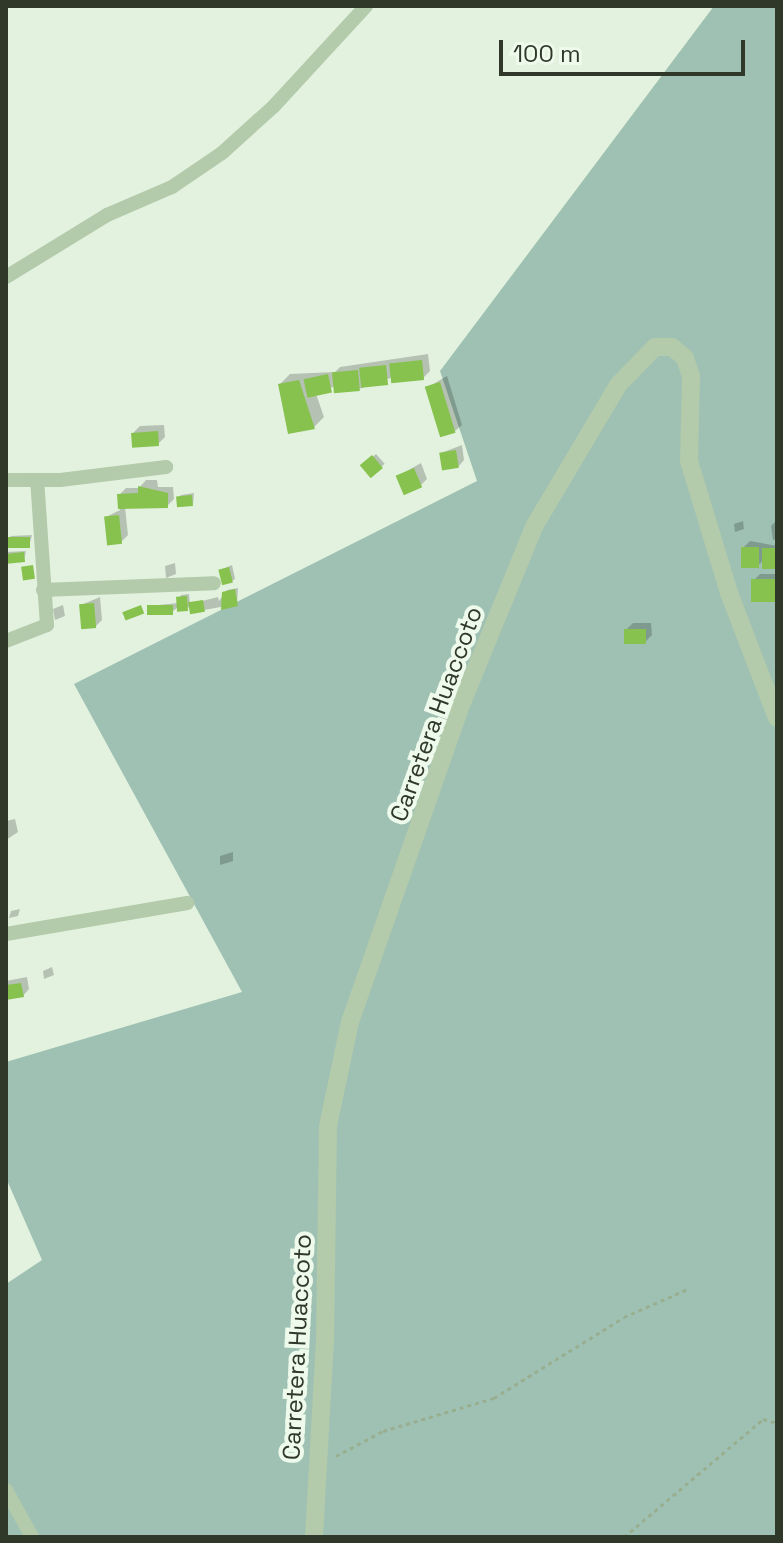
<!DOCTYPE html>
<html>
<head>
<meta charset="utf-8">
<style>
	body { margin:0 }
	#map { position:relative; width:783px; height:1543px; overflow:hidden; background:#e3f2df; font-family:"Space Grotesk",sans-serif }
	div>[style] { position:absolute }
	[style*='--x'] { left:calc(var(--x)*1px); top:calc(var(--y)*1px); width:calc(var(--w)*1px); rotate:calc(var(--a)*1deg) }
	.green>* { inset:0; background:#9fc1b3 }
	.shadow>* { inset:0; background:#0003; transform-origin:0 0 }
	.building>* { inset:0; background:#86c24d; transform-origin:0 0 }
	.path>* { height:3px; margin-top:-1.5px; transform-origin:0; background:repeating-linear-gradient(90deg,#98ae8f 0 4px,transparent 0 8px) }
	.minor>* { height:14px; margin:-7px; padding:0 7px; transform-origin:7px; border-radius:7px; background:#b3caab }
	.tertiary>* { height:18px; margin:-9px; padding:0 9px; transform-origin:9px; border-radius:9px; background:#b3caab }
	span { translate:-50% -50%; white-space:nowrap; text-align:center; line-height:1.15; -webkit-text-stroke:8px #eefaeb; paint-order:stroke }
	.street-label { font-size:24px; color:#30382a }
	.frame { position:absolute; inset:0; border:8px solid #30382a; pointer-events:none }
	.scale { position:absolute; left:499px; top:40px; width:246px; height:36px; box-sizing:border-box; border:4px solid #30382a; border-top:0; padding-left:10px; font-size:24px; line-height:28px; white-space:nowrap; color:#30382a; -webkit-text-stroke:6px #eefaeb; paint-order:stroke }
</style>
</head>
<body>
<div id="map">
	<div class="green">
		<i style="clip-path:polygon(714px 6px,777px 6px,777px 1537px,6px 1537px,6px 1284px,42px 1260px,6px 1178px,6px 1062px,242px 992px,74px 684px,477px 481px,440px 371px)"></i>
	</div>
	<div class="shadow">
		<i style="clip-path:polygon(428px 354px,430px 371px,423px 378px,393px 377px,359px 389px,335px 386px,316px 394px,324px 417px,314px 427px,280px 384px,290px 374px,335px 372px,340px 367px)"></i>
		<i style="clip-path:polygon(447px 376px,462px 425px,455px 431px,428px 387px)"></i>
		<i style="clip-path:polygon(164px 425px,165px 437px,158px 444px,133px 433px,140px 426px)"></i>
		<i style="clip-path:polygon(462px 445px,464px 460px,458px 467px,441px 453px)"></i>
		<i style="left:376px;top:454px;width:13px;height:18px;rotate:48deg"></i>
		<i style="clip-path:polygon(421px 463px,427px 479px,420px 486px,398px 476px)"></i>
		<i style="clip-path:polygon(146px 480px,157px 480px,158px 487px,173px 487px,174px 499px,167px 506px,125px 507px,128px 535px,121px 542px,106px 517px,120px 510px,119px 495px,126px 488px,139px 488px)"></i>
		<i style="clip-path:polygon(194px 493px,193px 504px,178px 498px,181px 495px)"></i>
		<i style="clip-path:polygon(777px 520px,777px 539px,773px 540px,771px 526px)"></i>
		<i style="clip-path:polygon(743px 521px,744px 529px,735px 532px,734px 524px)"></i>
		<i style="clip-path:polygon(32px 535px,29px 546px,8px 539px,11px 536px)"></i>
		<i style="clip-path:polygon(750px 541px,777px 546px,777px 565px,764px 559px,758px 566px,743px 548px)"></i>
		<i style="clip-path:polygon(26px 551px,24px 560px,6px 562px,6px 552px)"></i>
		<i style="clip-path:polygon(175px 563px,176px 574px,166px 578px,165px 566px)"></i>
		<i style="clip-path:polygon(232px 565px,235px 579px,232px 581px,220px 570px)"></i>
		<i style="clip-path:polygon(760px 574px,777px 574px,777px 600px,753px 581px)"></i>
		<i style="clip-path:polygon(238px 588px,237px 604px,204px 610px,179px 606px,172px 612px,149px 606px,178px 603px,181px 595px,189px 594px,190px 604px,218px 597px,219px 601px,227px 590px)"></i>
		<i style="clip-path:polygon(100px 597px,102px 620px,95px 627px,81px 605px)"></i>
		<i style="clip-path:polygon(63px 605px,65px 616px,55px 620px,53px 609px)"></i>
		<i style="clip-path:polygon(633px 623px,651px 623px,652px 635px,645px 642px,626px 630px)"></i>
		<i style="clip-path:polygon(15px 819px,18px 832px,6px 840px,6px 821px)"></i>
		<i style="clip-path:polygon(233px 852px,233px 861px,220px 865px,220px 856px)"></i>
		<i style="clip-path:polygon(20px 909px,18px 916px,9px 918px,11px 911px)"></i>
		<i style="clip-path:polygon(52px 967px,54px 975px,44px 979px,43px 971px)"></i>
		<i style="clip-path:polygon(27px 977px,29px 989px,23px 996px,6px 998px,6px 981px)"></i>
	</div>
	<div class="building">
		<i style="left:422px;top:360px;width:20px;height:33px;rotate:84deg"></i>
		<i style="left:386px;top:365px;width:20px;height:27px;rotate:84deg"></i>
		<i style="left:358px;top:370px;width:21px;height:26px;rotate:85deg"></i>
		<i style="left:328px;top:374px;width:19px;height:25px;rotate:78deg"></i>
		<i style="clip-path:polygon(299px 380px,315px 429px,288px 434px,278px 384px)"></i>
		<i style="left:440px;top:382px;width:53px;height:16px;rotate:73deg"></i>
		<i style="left:158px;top:431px;width:15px;height:27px;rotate:86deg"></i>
		<i style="left:456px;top:450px;width:18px;height:17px;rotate:81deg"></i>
		<i style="left:372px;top:455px;width:17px;height:16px;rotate:50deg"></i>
		<i style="left:414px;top:468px;width:21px;height:20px;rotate:67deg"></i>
		<i style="clip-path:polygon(138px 486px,168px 493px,168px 508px,118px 509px,117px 494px,138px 493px)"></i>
		<i style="left:192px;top:495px;width:11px;height:16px;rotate:85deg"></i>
		<i style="left:119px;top:515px;width:29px;height:15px;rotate:84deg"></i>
		<i style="left:30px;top:537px;width:11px;height:24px;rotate:90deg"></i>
		<i style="left:741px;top:547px;width:18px;height:21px"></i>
		<i style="left:762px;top:548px;width:13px;height:21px"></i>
		<i style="left:24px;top:552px;width:10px;height:18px;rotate:84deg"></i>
		<i style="left:33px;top:565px;width:14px;height:12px;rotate:82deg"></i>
		<i style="left:229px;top:567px;width:16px;height:11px;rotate:76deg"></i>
		<i style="left:777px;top:579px;width:23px;height:26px;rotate:90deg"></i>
		<i style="clip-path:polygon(235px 589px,238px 606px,221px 610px,222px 592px)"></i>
		<i style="left:187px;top:596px;width:15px;height:11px;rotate:86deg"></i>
		<i style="left:203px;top:600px;width:12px;height:15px;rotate:81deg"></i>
		<i style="left:94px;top:603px;width:25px;height:15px;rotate:85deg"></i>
		<i style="left:141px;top:605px;width:9px;height:20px;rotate:69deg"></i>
		<i style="left:147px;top:605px;width:26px;height:10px"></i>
		<i style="left:624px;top:629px;width:22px;height:15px"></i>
		<i style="clip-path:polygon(21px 983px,24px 997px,6px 1000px,6px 985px)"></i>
	</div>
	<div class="path">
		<i style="--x:336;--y:1456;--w:53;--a:-28"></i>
		<i style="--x:383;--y:1431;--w:116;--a:-16.6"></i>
		<i style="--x:494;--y:1398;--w:153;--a:-31.9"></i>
		<i style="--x:624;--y:1317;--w:70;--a:-23.6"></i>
		<i style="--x:624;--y:1537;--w:182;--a:-40.3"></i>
		<i style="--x:763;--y:1419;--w:15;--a:16"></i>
	</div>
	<div class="minor">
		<i style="--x:6;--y:277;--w:119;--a:-31.5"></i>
		<i style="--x:107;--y:215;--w:71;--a:-23.3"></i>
		<i style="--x:172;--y:187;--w:60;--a:-34.2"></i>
		<i style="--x:222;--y:153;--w:70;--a:-42.1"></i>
		<i style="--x:274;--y:106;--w:136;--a:-47.4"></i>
		<i style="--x:6;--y:480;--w:54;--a:0"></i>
		<i style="--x:60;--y:480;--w:107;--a:-7"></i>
		<i style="--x:43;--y:590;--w:171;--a:-2.3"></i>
		<i style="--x:6;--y:641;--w:44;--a:-21.3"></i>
		<i style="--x:47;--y:625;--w:145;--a:-93.9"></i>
		<i style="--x:6;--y:934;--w:184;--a:-9.7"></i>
		<i style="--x:6;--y:1490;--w:54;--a:61"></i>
	</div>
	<div class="tertiary">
		<i style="--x:314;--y:1537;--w:195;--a:-86.8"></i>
		<i style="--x:325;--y:1342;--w:216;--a:-89.2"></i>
		<i style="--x:328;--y:1126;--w:106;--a:-78.1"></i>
		<i style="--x:350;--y:1022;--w:330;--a:-70.7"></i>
		<i style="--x:459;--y:710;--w:200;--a:-67.7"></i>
		<i style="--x:535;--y:525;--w:163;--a:-59.3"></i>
		<i style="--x:618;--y:385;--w:53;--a:-45.8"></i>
		<i style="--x:655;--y:347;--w:17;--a:0"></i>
		<i style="--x:672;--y:347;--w:17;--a:40"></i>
		<i style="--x:685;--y:358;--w:19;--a:72"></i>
		<i style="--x:691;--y:376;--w:85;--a:91.3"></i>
		<i style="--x:689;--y:461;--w:138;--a:73.1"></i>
		<i style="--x:729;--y:593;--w:134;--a:69"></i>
	</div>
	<div class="street-label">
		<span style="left:436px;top:714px;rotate:-70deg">Carretera Huaccoto</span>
		<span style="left:297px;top:1347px;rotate:-87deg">Carretera Huaccoto</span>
	</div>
	<div class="frame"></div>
	<div class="scale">100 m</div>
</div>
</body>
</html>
